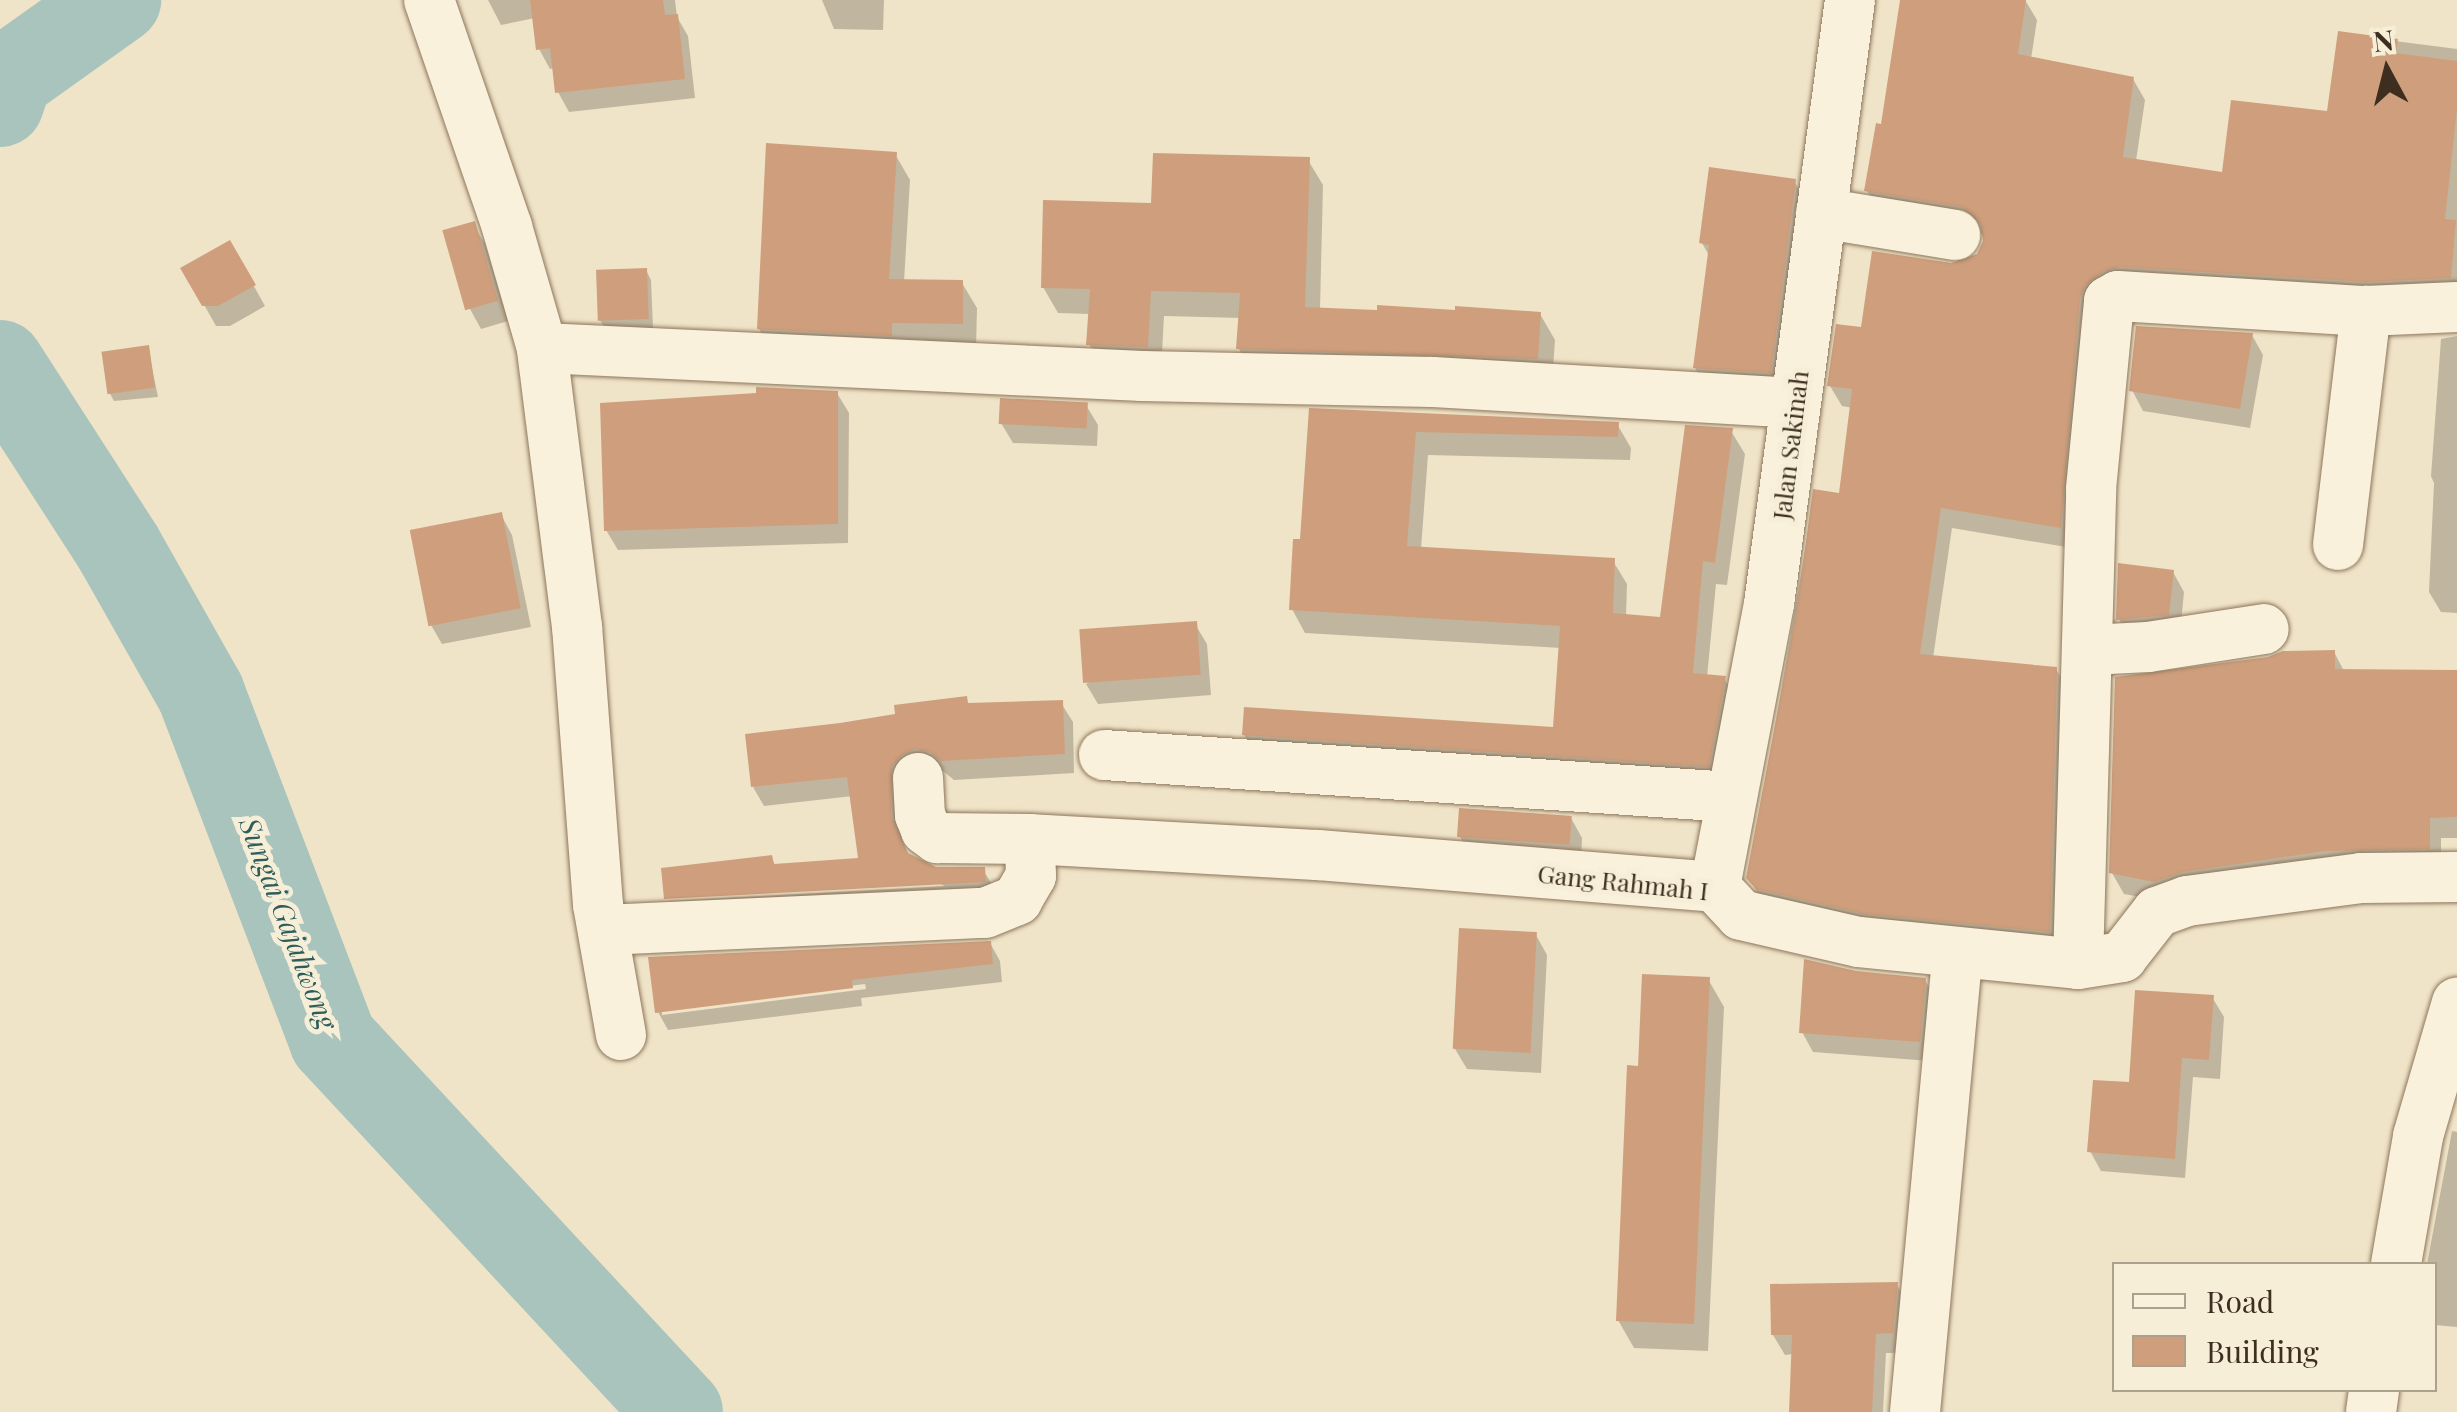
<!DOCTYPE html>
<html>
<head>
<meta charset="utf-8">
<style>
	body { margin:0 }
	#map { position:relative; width:2457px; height:1412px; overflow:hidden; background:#f0e4c8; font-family:"Playfair Display",serif }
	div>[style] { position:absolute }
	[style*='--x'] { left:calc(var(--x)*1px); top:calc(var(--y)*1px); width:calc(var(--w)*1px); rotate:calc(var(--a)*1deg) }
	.shadow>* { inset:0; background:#0003 }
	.river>* { height:88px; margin:-44px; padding:0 44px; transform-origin:44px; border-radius:44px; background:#a9c4bc }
	.building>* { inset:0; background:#cf9f7d; transform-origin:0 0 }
	.roads { filter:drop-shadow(0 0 2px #8d765c) drop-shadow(0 0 2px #8d765c) }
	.street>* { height:50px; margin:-25px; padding:0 25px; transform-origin:25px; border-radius:25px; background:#faf1dc }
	span { translate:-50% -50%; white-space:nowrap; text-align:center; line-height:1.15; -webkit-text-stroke:10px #f7eed8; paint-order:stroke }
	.street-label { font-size:25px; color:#3d2e20 }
	.water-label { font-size:28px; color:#2f5d5a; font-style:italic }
	.legend { position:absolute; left:2112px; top:1262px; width:325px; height:130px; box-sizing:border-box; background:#f7eed8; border:2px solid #ada18e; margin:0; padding:12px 18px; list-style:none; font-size:30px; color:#3d2e20 }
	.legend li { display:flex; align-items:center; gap:20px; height:50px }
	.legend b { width:50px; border:2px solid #ada18e }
	.north { position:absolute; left:2337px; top:20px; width:100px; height:100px; -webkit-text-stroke:8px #f7eed8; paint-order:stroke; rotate:353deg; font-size:28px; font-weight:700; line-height:40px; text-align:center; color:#3d2e20 }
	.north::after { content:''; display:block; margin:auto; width:35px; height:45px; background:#3d2e20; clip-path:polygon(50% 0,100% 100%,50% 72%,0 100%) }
</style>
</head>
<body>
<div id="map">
	<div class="shadow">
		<i style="clip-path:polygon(488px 0,675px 0,677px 17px,688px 36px,695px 98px,569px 112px,558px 92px,555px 68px,550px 69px,539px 49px,535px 18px,501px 25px)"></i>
		<i style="clip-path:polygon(822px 0,884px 0,883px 30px,834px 29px)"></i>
		<i style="clip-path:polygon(1902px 0,2025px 0,2037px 20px,2031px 59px,2133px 79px,2145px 100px,2136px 161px,2224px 175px,2329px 114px,2340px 34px,2457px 49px,2457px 299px,2132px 287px,2072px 548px,1952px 528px,1933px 658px,2056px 669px,2068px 690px,2061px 951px,1877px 934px,1761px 899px,1749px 878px,1815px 492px,1841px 496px,1853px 408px,1842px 406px,1830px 386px,1863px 330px,1874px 253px,1965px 265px,1978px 256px,1986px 239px,1974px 227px,1879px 211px,1867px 191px,1893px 71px)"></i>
		<i style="clip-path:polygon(895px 154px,910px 180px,904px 282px,962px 283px,977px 308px,976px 349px,774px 354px,759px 329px)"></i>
		<i style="clip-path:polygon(1308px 160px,1323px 185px,1320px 310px,1540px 314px,1555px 340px,1552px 384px,1254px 374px,1239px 349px,1241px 318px,1164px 316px,1161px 372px,1104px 370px,1089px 344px,1090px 314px,1058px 313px,1043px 287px,1153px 205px)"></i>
		<i style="clip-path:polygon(1794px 181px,1806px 201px,1781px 392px,1707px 388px,1695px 368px,1710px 257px,1702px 243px)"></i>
		<i style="clip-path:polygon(473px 224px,485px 244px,508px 321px,481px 329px,470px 309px)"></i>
		<i style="clip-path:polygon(230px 243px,265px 306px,230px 326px,216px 326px,184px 269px)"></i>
		<i style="clip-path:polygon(646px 270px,651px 280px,653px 328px,606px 330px,600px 320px)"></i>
		<i style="clip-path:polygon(2252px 335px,2263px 355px,2250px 428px,2143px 411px,2132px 390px)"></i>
		<i style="clip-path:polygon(2457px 336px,2457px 613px,2441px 612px,2429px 592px,2434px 483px,2431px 476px,2441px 339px)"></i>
		<i style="clip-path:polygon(148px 348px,158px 397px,114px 401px,109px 392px)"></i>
		<i style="clip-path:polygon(837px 393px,849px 413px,848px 543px,618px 550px,606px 530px)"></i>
		<i style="clip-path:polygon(1086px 405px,1098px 425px,1097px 446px,1013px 443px,1001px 423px)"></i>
		<i style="clip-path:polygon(1311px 411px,1617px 424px,1631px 448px,1630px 460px,1428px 455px,1421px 549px,1613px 561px,1627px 584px,1626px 616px,1662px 619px,1731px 431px,1745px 454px,1727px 585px,1716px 584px,1707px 677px,1724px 678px,1738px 702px,1721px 789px,1258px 758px,1244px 735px,1555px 730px,1561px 648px,1305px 633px,1292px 609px,1302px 542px)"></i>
		<i style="clip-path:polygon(501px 515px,512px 535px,531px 627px,442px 644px,431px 625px)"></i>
		<i style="clip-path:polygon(2173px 572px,2184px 592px,2180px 634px,2130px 639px,2119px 619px)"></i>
		<i style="clip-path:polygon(1195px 624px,1207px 644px,1211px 695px,1098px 704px,1086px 684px)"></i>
		<i style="clip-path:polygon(2334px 652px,2344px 671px,2457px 670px,2457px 838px,2441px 838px,2441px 869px,2167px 902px,2124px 894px,2112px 873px)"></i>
		<i style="clip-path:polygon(966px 699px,970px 706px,1061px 703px,1073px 722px,1074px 773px,954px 780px,943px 771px,927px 768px,899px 801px,903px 847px,917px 864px,936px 869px,983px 870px,995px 889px,678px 917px,669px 901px,945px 886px,936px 882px,667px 896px,771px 857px,776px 867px,861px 860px,853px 796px,764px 806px,753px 787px,898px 716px)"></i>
		<i style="clip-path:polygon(1571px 818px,1582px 838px,1581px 866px,1472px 857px,1460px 837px)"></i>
		<i style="clip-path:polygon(1536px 935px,1547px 955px,1541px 1073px,1467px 1069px,1455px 1049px)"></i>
		<i style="clip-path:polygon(evenodd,990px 943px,1000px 961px,1002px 982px,861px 998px,862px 1006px,668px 1030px,658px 1012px,651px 959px,990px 943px,865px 984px,866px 989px,662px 1015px,662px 1010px,865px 984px)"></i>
		<i style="clip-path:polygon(1856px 973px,1925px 980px,1936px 1000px,1930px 1061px,1813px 1052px,1802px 1032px)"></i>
		<i style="clip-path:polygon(1708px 979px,1724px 1007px,1708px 1351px,1634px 1348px,1618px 1320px,1640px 1068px)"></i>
		<i style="clip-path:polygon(2212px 997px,2224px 1017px,2220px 1079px,2193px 1077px,2185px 1178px,2101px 1171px,2090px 1151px,2132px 1085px)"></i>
		<i style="clip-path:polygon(2452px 1131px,2457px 1132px,2457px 1327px,2434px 1325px,2434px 1264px,2427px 1264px)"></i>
		<i style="clip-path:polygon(1897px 1285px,1908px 1304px,1904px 1353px,1886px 1353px,1883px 1412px,1792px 1412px,1794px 1354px,1785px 1355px,1773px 1335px)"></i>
	</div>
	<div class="river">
		<i style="--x:0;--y:103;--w:28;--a:-71"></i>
		<i style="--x:9;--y:77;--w:133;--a:-35.5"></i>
		<i style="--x:0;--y:364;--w:218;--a:57.2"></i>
		<i style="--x:118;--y:547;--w:169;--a:60.5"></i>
		<i style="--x:201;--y:694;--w:370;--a:69.1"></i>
		<i style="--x:333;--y:1040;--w:508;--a:47.07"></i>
	</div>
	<div class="building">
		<i style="clip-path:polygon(530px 0,663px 0,665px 15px,678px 14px,685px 79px,555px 93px,550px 48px,536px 50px)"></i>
		<i style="clip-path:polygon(1900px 0,2026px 0,2018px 54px,2134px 77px,2123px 157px,2222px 172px,2231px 100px,2327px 111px,2338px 31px,2398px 39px,2396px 53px,2457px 61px,2457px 109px,2445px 219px,2456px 220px,2451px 278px,2366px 282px,2120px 267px,2104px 271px,2086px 285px,2080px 298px,2061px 528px,1941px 508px,1920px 654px,2057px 667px,2050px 932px,1864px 914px,1756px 889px,1746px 878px,1797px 609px,1813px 489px,1839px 493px,1852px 389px,1827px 386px,1836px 324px,1861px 327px,1872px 251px,1951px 263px,1977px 254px,1983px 241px,1981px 224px,1961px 207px,1864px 191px,1876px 123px,1881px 124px)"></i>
		<i style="clip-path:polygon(766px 143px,897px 152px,889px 279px,963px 280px,963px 324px,892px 323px,892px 336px,757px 329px)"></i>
		<i style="clip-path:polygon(1153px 153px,1310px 157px,1305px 307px,1377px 310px,1377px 305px,1455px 310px,1455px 306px,1541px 312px,1538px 359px,1236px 349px,1240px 293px,1151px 291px,1148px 347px,1086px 345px,1090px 289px,1041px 288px,1043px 200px,1151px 203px)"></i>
		<i style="clip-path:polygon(1709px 167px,1796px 179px,1771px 373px,1693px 368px,1709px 245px,1699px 243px)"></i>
		<i style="left:475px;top:221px;width:83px;height:34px;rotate:74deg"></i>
		<i style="clip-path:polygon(230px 240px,256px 285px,218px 306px,202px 306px,180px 268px)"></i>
		<i style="left:647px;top:268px;width:51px;height:51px;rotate:88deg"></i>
		<i style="clip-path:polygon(2136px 326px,2253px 333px,2240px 409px,2129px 391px)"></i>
		<i style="left:149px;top:345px;width:43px;height:48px;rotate:82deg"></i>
		<i style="clip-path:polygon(756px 387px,838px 391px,838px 524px,604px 531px,600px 403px,756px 393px)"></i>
		<i style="left:1000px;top:398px;width:88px;height:26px;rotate:3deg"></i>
		<i style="clip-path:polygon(1309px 408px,1619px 422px,1618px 437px,1416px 432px,1407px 546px,1615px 558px,1613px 613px,1660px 617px,1685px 425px,1733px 428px,1715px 563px,1703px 561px,1693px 673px,1726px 676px,1709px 767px,1242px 735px,1244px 707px,1553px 727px,1560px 626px,1289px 610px,1293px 539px,1300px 539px)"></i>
		<i style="left:502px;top:512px;width:98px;height:94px;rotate:79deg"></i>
		<i style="clip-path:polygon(2118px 563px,2174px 570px,2169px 615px,2116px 620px)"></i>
		<i style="left:1197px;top:621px;width:54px;height:118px;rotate:86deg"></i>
		<i style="clip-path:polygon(2335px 650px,2335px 669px,2457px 670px,2457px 817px,2430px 818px,2430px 849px,2325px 851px,2183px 872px,2154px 882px,2109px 873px,2115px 677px,2268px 657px,2283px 651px)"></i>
		<i style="clip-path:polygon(967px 696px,968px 703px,1063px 700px,1065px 754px,941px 761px,930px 752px,915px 749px,902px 755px,892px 766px,891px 817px,908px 853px,936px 867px,985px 867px,986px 882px,664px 899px,661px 868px,772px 855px,774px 864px,858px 858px,847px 777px,751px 787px,745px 734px,840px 723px,895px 714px,894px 705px)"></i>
		<i style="left:1459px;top:808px;width:113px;height:29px;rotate:4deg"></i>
		<i style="left:1459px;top:928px;width:78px;height:121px;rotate:3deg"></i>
		<i style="clip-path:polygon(991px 941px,993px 964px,852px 980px,853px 988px,655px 1013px,648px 957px)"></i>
		<i style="clip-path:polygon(1804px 959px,1856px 971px,1926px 978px,1920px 1042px,1799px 1033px)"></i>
		<i style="clip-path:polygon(1642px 974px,1710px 977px,1694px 1324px,1616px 1321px,1627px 1065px,1638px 1066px)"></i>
		<i style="clip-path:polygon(2135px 990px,2214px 995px,2209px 1060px,2182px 1058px,2175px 1159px,2087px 1152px,2093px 1080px,2129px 1082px)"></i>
		<i style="clip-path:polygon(1898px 1282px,1893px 1333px,1876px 1334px,1872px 1412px,1789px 1412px,1792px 1335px,1771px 1335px,1770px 1284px)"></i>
	</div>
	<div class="roads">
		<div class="street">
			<i style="--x:429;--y:0;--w:240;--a:71"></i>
			<i style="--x:507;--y:227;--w:126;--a:73.9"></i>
			<i style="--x:1821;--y:213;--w:136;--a:9.3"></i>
			<i style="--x:2338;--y:545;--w:236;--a:-83.2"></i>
			<i style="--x:2089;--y:650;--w:59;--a:-2.9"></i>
			<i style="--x:2148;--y:647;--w:117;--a:-8.8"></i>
			<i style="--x:1104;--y:755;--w:629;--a:3.83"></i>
			<i style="--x:918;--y:778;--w:37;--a:87"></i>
			<i style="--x:920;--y:815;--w:16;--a:68"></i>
			<i style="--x:926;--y:830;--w:14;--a:36"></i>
			<i style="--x:937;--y:838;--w:93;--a:0.6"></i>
			<i style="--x:1030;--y:839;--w:288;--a:3.2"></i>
			<i style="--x:1318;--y:855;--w:398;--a:4.6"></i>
			<i style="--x:1715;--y:887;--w:38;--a:47"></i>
			<i style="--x:1741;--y:915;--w:121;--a:12.9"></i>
			<i style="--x:1859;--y:942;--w:220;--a:5.7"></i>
			<i style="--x:2078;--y:964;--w:45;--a:-9"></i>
			<i style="--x:2122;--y:957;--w:57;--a:-52.1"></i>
			<i style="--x:2157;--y:912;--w:32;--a:-20"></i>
			<i style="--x:2187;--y:901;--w:176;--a:-7.5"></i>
			<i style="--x:2361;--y:878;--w:96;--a:-0.6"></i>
			<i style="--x:1715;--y:887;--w:288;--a:-79.2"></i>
			<i style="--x:1769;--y:604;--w:609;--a:-82.36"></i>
			<i style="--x:604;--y:930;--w:381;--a:-2.6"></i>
			<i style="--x:985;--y:913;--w:35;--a:-22"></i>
			<i style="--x:1017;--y:900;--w:28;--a:-60"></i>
			<i style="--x:1031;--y:876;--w:37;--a:-92"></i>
			<i style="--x:2078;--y:964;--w:475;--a:-88.4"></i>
			<i style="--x:2091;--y:489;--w:189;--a:-84.5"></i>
			<i style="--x:2109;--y:301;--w:10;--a:-29"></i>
			<i style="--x:2118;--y:296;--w:248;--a:3.5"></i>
			<i style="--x:2366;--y:311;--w:91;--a:-2.5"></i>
			<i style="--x:621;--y:1035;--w:132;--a:-100"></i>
			<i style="--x:598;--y:905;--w:279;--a:-94.3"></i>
			<i style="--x:577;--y:627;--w:281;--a:-97.2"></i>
			<i style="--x:542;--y:348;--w:601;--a:2.67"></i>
			<i style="--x:1142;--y:376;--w:290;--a:1.2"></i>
			<i style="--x:1432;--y:382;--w:364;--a:3.3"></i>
			<i style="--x:2396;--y:1264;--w:130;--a:-80.2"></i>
			<i style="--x:2418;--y:1136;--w:139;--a:-73.7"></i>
			<i style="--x:1915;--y:1412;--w:459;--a:-84.7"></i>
			<i style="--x:2371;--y:1412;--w:22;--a:-82"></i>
		</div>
	</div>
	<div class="street-label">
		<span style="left:1790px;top:445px;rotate:-83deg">Jalan Sakinah</span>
		<span style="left:1623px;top:882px;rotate:6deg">Gang Rahmah I</span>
	</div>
	<div class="water-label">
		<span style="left:289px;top:923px;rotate:69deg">Sungai Gajahwong</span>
	</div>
	<ul class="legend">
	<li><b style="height:12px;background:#faf1dc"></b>Road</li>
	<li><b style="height:28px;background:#cf9f7d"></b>Building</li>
	</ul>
	<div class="north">N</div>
</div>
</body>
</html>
